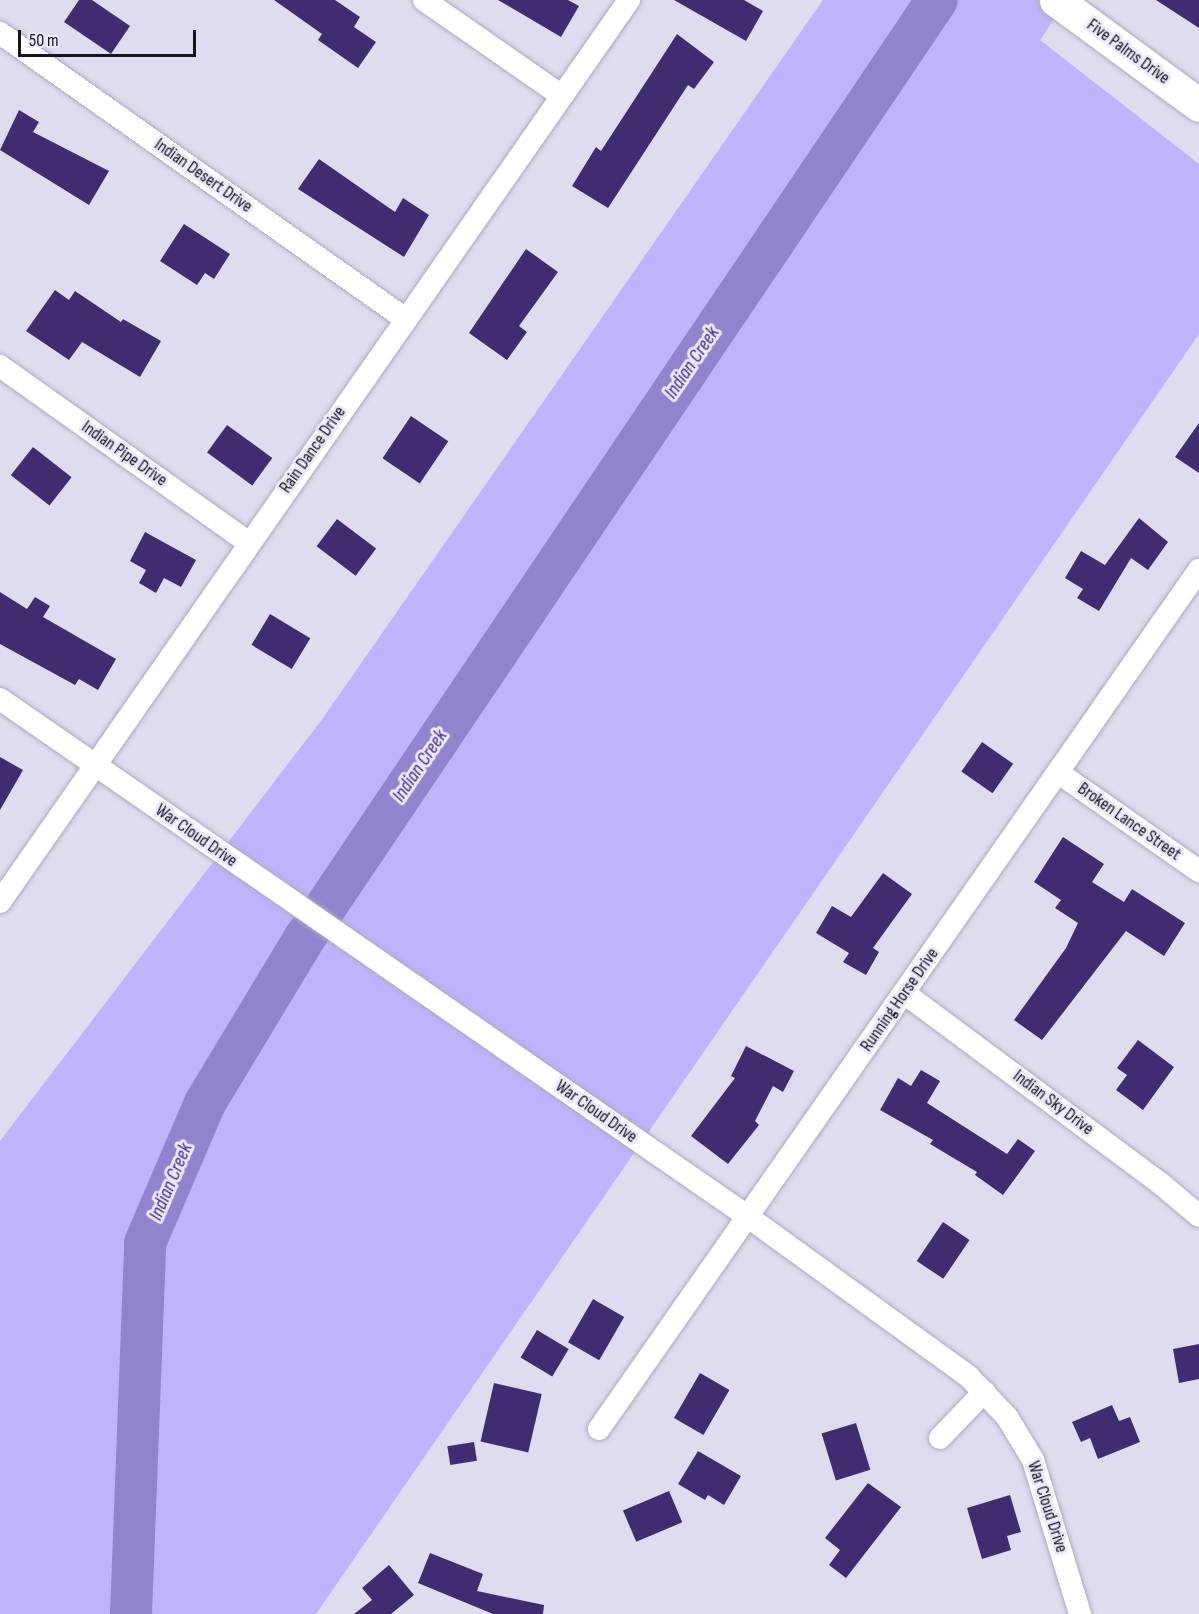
<!DOCTYPE html>
<html>
<head>
<meta charset="utf-8">
<style>
	body { margin:0 }
	#map { position:relative; width:1199px; height:1614px; overflow:hidden; background:#dfdcf0; font-family:"Sofia Sans Condensed",sans-serif }
	div>[style] { position:absolute }
	[style*='--x'] { left:calc(var(--x)*1px); top:calc(var(--y)*1px); width:calc(var(--w)*1px); rotate:calc(var(--a)*1deg) }
	.green>* { inset:0; background:#c0b2fd }
	.river>* { height:42px; margin:-21px; padding:0 21px; transform-origin:21px; border-radius:21px; background:#9283ce }
	.building>* { inset:0; background:#402d71; transform-origin:0 0 }
	.roads { filter:drop-shadow(0 0 2px #aeabbe) drop-shadow(0 0 2px #aeabbe) }
	.street>* { height:22px; margin:-11px; padding:0 11px; transform-origin:11px; border-radius:11px; background:#fff }
	.secondary>* { height:33px; margin:-16.5px; padding:0 16.5px; transform-origin:16.5px; border-radius:16.5px; background:#fff }
	span { translate:-50% -50%; white-space:nowrap; text-align:center; line-height:1.15; -webkit-text-stroke:6px #ece9fd; paint-order:stroke }
	.street-label { font-size:18px; color:#15141a }
	.water-label { font-size:20px; color:#462a84; font-style:italic }
	.scale { position:absolute; left:18px; top:30px; width:178px; height:27px; box-sizing:border-box; border:3px solid #15141a; border-top:0; padding-left:8px; font-size:18px; line-height:21px; white-space:nowrap; color:#15141a; -webkit-text-stroke:4px #ece9fd; paint-order:stroke }
</style>
</head>
<body>
<div id="map">
	<div class="green">
		<i style="clip-path:polygon(823px 0,1067px 0,1040px 40px,1199px 164px,1199px 334px,316px 1614px,0 1614px,0 1141px,323px 718px)"></i>
	</div>
	<div class="river">
		<i style="--x:131;--y:1614;--w:371;--a:-87.8"></i>
		<i style="--x:145;--y:1243;--w:152;--a:-66.8"></i>
		<i style="--x:205;--y:1103;--w:192;--a:-58.9"></i>
		<i style="--x:304;--y:939;--w:1132;--a:-56.02"></i>
	</div>
	<div class="building">
		<i style="clip-path:polygon(79px 0,92px 0,130px 26px,111px 54px,64px 22px)"></i>
		<i style="clip-path:polygon(274px 0,335px 0,360px 17px,354px 27px,376px 42px,358px 68px,318px 40px,322px 34px)"></i>
		<i style="clip-path:polygon(498px 0,568px 0,579px 6px,561px 37px)"></i>
		<i style="clip-path:polygon(674px 0,744px 0,763px 11px,746px 41px)"></i>
		<i style="clip-path:polygon(1156px 0,1199px 0,1199px 28px)"></i>
		<i style="clip-path:polygon(677px 34px,714px 62px,694px 89px,688px 85px,608px 208px,572px 186px,596px 147px,601px 151px)"></i>
		<i style="clip-path:polygon(19px 110px,39px 122px,33px 132px,109px 171px,89px 205px,0 150px)"></i>
		<i style="clip-path:polygon(319px 159px,395px 212px,403px 198px,429px 215px,404px 257px,298px 189px)"></i>
		<i style="clip-path:polygon(184px 224px,230px 254px,214px 279px,205px 273px,197px 285px,160px 261px)"></i>
		<i style="clip-path:polygon(526px 249px,558px 272px,519px 326px,527px 332px,507px 360px,469px 333px)"></i>
		<i style="clip-path:polygon(55px 290px,69px 300px,75px 291px,121px 322px,123px 319px,161px 341px,140px 377px,82px 342px,69px 360px,26px 331px)"></i>
		<i style="left:411px;top:416px;width:45px;height:51px;rotate:34deg"></i>
		<i style="clip-path:polygon(1199px 423px,1199px 473px,1175px 457px)"></i>
		<i style="left:227px;top:425px;width:56px;height:34px;rotate:36deg"></i>
		<i style="left:33px;top:447px;width:49px;height:36px;rotate:38deg"></i>
		<i style="clip-path:polygon(1139px 518px,1168px 542px,1148px 570px,1131px 558px,1099px 611px,1077px 598px,1083px 589px,1065px 578px,1081px 551px,1105px 565px)"></i>
		<i style="left:337px;top:519px;width:49px;height:34px;rotate:37deg"></i>
		<i style="clip-path:polygon(145px 532px,196px 560px,181px 587px,164px 578px,156px 593px,139px 583px,146px 570px,130px 561px)"></i>
		<i style="clip-path:polygon(0 592px,27px 609px,35px 597px,50px 606px,43px 617px,116px 659px,98px 690px,79px 679px,75px 685px,0 644px)"></i>
		<i style="left:270px;top:614px;width:47px;height:36px;rotate:31deg"></i>
		<i style="left:982px;top:742px;width:38px;height:36px;rotate:35deg"></i>
		<i style="clip-path:polygon(0 757px,23px 770px,0 810px)"></i>
		<i style="clip-path:polygon(1063px 837px,1104px 864px,1092px 882px,1124px 902px,1132px 889px,1185px 923px,1164px 956px,1126px 931px,1042px 1040px,1014px 1020px,1066px 948px,1078px 923px,1055px 908px,1061px 900px,1034px 882px)"></i>
		<i style="clip-path:polygon(883px 873px,912px 894px,873px 948px,879px 952px,866px 975px,843px 962px,849px 953px,816px 933px,832px 906px,851px 917px)"></i>
		<i style="clip-path:polygon(1138px 1040px,1174px 1067px,1143px 1110px,1116px 1090px,1127px 1075px,1117px 1068px)"></i>
		<i style="clip-path:polygon(746px 1046px,794px 1071px,783px 1092px,773px 1086px,755px 1121px,759px 1125px,728px 1164px,691px 1136px,735px 1078px,731px 1076px)"></i>
		<i style="clip-path:polygon(921px 1070px,940px 1081px,927px 1103px,1007px 1154px,1018px 1139px,1035px 1151px,1003px 1195px,975px 1175px,977px 1172px,930px 1144px,933px 1140px,880px 1110px,898px 1078px,911px 1086px)"></i>
		<i style="left:943px;top:1222px;width:32px;height:47px;rotate:34deg"></i>
		<i style="left:593px;top:1299px;width:36px;height:50px;rotate:30deg"></i>
		<i style="left:537px;top:1330px;width:37px;height:32px;rotate:31deg"></i>
		<i style="clip-path:polygon(1199px 1344px,1199px 1379px,1179px 1383px,1173px 1349px)"></i>
		<i style="left:700px;top:1373px;width:34px;height:52px;rotate:30deg"></i>
		<i style="left:494px;top:1383px;width:49px;height:60px;rotate:13deg"></i>
		<i style="clip-path:polygon(1112px 1405px,1119px 1421px,1130px 1417px,1140px 1442px,1098px 1459px,1090px 1438px,1081px 1442px,1072px 1422px)"></i>
		<i style="left:856px;top:1423px;width:49px;height:36px;rotate:73deg"></i>
		<i style="left:474px;top:1442px;width:19px;height:27px;rotate:81deg"></i>
		<i style="clip-path:polygon(698px 1451px,741px 1476px,724px 1505px,708px 1495px,705px 1500px,678px 1484px)"></i>
		<i style="clip-path:polygon(868px 1483px,901px 1507px,846px 1578px,829px 1565px,840px 1550px,825px 1538px)"></i>
		<i style="left:669px;top:1491px;width:34px;height:50px;rotate:67deg"></i>
		<i style="clip-path:polygon(1010px 1495px,1021px 1532px,1007px 1536px,1011px 1550px,982px 1559px,967px 1508px)"></i>
		<i style="clip-path:polygon(430px 1553px,483px 1574px,477px 1591px,544px 1605px,543px 1614px,493px 1614px,418px 1583px)"></i>
		<i style="clip-path:polygon(389px 1565px,414px 1595px,391px 1614px,354px 1614px,372px 1600px,362px 1588px)"></i>
	</div>
	<div class="roads">
		<div class="street">
			<i style="--x:424;--y:0;--w:168;--a:34.8"></i>
			<i style="--x:0;--y:33;--w:497;--a:35.2"></i>
			<i style="--x:0;--y:366;--w:304;--a:35.4"></i>
			<i style="--x:0;--y:699;--w:908;--a:34.69"></i>
			<i style="--x:747;--y:1216;--w:273;--a:35.9"></i>
			<i style="--x:968;--y:1376;--w:57;--a:46.4"></i>
			<i style="--x:1007;--y:1417;--w:50;--a:58.8"></i>
			<i style="--x:1033;--y:1460;--w:161;--a:73"></i>
			<i style="--x:1059;--y:773;--w:171;--a:35"></i>
			<i style="--x:0;--y:902;--w:1100;--a:-55.11"></i>
			<i style="--x:904;--y:993;--w:319;--a:36.6"></i>
			<i style="--x:1160;--y:1183;--w:51;--a:40.2"></i>
			<i style="--x:599;--y:1429;--w:1048;--a:-55.07"></i>
			<i style="--x:940;--y:1438;--w:64;--a:-46.3"></i>
		</div>
		<div class="secondary">
			<i style="--x:1056;--y:0;--w:177;--a:36.3"></i>
		</div>
	</div>
	<div class="street-label">
		<span style="left:1128px;top:52px;rotate:36deg">Five Palms Drive</span>
		<span style="left:203px;top:176px;rotate:35deg">Indian Desert Drive</span>
		<span style="left:313px;top:450px;rotate:-55deg">Rain Dance Drive</span>
		<span style="left:124px;top:454px;rotate:35deg">Indian Pipe Drive</span>
		<span style="left:1129px;top:822px;rotate:35deg">Broken Lance Street</span>
		<span style="left:196px;top:836px;rotate:35deg">War Cloud Drive</span>
		<span style="left:900px;top:1000px;rotate:-55deg">Running Horse Drive</span>
		<span style="left:1053px;top:1103px;rotate:37deg">Indian Sky Drive</span>
		<span style="left:596px;top:1112px;rotate:35deg">War Cloud Drive</span>
		<span style="left:1047px;top:1507px;rotate:72deg">War Cloud Drive</span>
	</div>
	<div class="water-label">
		<span style="left:692px;top:363px;rotate:-56deg">Indian Creek</span>
		<span style="left:420px;top:766px;rotate:-56deg">Indian Creek</span>
		<span style="left:171px;top:1182px;rotate:-67deg">Indian Creek</span>
	</div>
	<div class="scale">50 m</div>
</div>
</body>
</html>
